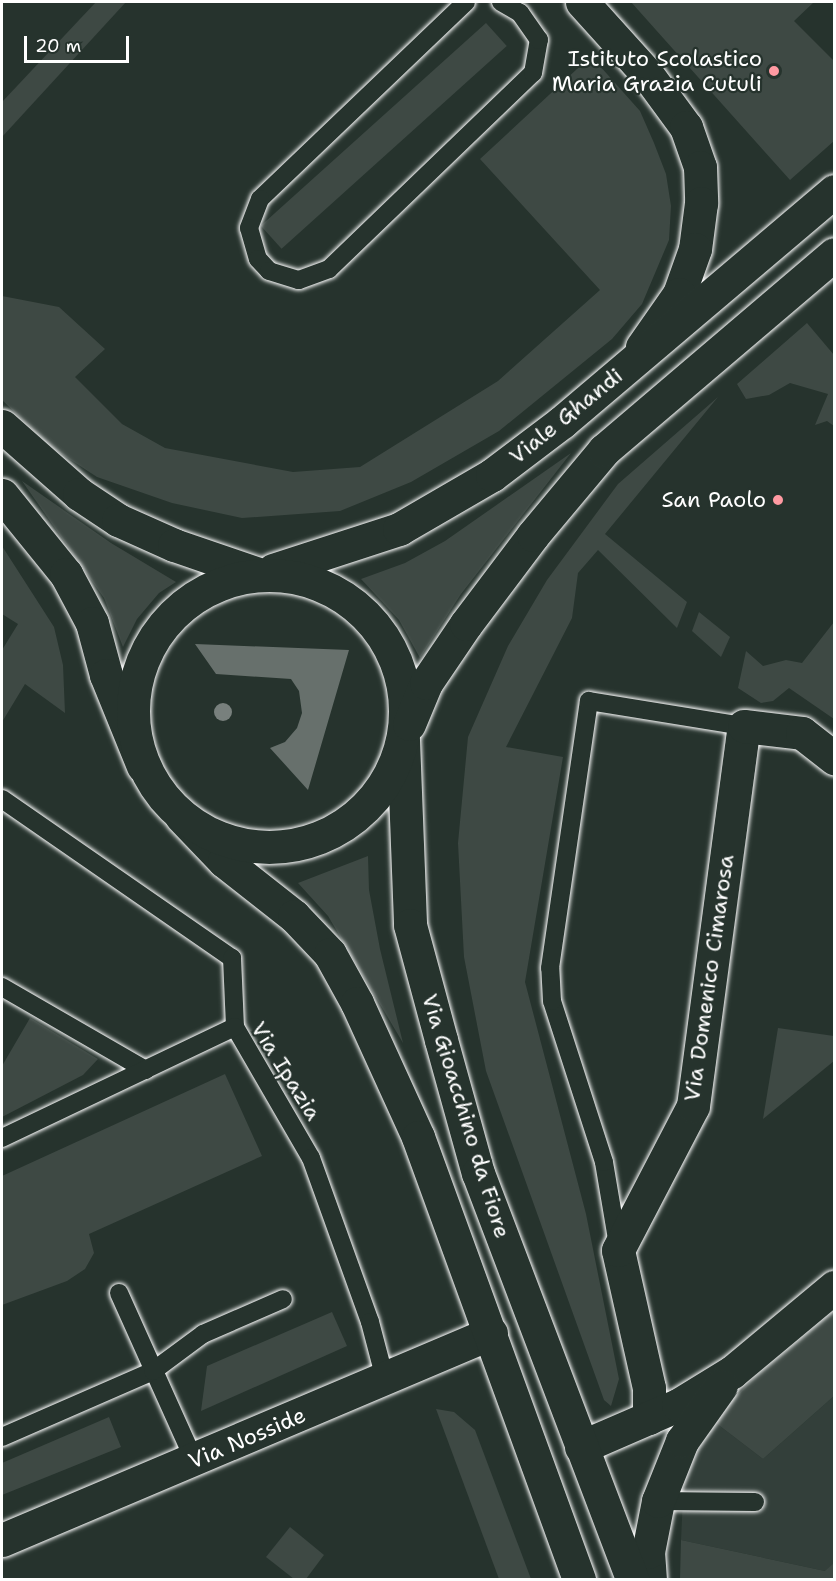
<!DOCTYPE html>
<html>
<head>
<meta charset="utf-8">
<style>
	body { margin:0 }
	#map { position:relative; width:836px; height:1581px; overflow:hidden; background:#26332d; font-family:"Shantell Sans",sans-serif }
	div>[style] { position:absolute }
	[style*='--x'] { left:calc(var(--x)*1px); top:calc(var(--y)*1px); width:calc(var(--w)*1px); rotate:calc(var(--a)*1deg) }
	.built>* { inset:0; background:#333f3a }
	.green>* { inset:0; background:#3e4944; transform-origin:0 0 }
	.water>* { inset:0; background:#67706c }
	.roads { filter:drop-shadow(0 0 2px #fff) drop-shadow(0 0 2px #fff) }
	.service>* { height:18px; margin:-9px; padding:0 9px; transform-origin:9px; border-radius:9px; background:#26332d }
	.minor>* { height:33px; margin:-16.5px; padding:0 16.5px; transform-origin:16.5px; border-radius:16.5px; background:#26332d }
	.tertiary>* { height:33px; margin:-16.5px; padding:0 16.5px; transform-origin:16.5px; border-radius:16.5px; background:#26332d }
	.secondary>* { height:33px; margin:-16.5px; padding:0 16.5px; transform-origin:16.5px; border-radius:16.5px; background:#26332d }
	.secondary>.ring { margin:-16.5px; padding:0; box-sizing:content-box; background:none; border:33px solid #26332d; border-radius:50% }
	.trees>* { width:18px; height:18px; margin:-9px; border-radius:50%; background:#78807d }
	.dots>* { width:16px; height:16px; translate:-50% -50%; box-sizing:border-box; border:3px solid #26332d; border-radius:50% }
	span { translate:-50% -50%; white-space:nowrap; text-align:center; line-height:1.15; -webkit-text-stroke:4.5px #26332d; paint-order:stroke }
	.poi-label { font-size:22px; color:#fff }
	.right { translate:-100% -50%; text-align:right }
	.street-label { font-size:22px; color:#fff }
	.frame { position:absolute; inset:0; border:3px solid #fff; pointer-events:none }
	.scale { position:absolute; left:24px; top:36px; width:105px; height:27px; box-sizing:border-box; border:3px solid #fff; border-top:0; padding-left:8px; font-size:18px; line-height:21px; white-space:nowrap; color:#fff; -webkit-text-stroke:4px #26332d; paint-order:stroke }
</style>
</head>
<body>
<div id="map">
	<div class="built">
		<i style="clip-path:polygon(834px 1396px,834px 1579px,825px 1571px,681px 1540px,684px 1476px,712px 1420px,763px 1459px)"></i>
	</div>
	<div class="green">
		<i style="clip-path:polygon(96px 2px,126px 2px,2px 137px,2px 102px)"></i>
		<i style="clip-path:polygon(631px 2px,814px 2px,794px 21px,834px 61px,834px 141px,790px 180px)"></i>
		<i style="left:486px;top:23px;width:31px;height:303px;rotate:48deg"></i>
		<i style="clip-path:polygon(591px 56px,640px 111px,654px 143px,666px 174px,671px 206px,669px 240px,642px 304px,612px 339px,499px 431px,411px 482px,340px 511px,242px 518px,172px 503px,97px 477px,51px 447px,2px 400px,2px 296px,59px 307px,105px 349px,75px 377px,122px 424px,165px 448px,293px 472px,360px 467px,498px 381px,600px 290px,480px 159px)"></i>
		<i style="clip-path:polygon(807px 323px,834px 355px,834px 426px,827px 421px,815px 425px,828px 394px,790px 383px,769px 395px,746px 399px,737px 384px)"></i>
		<i style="clip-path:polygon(718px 397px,605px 534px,687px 602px,677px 628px,598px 550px,578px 573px,572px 618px,506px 747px,563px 757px,525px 982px,586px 1214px,619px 1379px,611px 1406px,604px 1400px,486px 1071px,464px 957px,458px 843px,468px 737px,508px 646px,547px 580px,618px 484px)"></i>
		<i style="clip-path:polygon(571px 453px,461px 594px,420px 658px,399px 620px,361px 579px,405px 563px,445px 541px)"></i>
		<i style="clip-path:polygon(22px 481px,111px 543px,176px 582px,159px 593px,137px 619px,123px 647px,104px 598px)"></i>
		<i style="clip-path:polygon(2px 546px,54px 627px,63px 665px,65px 713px,25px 684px,2px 722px,2px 650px,18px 624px,2px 614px)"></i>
		<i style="clip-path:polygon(699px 612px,730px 637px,721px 657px,692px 631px)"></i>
		<i style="clip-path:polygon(834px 622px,834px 719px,789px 688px,773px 701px,761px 703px,738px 688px,746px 651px,763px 666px,786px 660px,802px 663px)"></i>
		<i style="clip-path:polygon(368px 856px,369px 890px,380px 949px,403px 1043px,328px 916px,298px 883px)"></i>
		<i style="clip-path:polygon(30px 1018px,98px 1059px,83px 1075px,2px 1117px,2px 1066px)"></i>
		<i style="clip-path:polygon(778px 1028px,834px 1036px,834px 1061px,763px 1119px)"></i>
		<i style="clip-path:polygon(225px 1074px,262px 1156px,89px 1234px,94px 1253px,85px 1269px,67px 1281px,2px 1305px,2px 1176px)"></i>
		<i style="clip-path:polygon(834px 1311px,834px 1396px,763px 1459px,712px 1420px,755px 1377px)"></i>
		<i style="clip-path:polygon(332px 1312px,347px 1346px,201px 1411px,207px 1366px)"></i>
		<i style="clip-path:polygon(436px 1409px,454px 1412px,475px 1430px,531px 1579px,499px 1579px)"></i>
		<i style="clip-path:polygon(109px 1417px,121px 1447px,2px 1495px,2px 1463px)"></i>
		<i style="clip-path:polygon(290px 1527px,324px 1555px,306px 1579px,294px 1579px,266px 1557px)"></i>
		<i style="clip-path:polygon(681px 1540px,825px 1571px,834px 1563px,834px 1579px,680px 1579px)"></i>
	</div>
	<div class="water">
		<i style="clip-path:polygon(195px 644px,349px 650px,308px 790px,270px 748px,285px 742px,297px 728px,302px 713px,299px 691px,291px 679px,216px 674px)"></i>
	</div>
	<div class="roads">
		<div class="service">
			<i style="--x:466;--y:2;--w:285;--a:136.3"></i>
			<i style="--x:260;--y:199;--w:31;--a:111"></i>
			<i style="--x:249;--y:228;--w:32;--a:74"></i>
			<i style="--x:258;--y:259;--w:16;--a:47"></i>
			<i style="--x:269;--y:271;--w:31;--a:17"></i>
			<i style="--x:299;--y:280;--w:32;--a:-20"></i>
			<i style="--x:329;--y:269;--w:283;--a:-43.9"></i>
			<i style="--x:533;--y:73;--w:34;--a:-80"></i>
			<i style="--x:539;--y:40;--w:33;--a:-125"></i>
			<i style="--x:520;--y:13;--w:22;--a:-150"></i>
			<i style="--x:2;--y:799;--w:280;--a:34.7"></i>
			<i style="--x:232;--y:958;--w:69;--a:87.5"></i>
			<i style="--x:235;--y:1027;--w:151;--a:59.9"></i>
			<i style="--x:311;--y:1158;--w:174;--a:70.2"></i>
			<i style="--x:370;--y:1322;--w:59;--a:75.3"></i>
			<i style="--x:2;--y:987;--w:166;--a:30"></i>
			<i style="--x:2;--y:1138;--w:258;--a:-25.5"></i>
			<i style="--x:618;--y:1245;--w:84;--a:-99.6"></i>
			<i style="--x:604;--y:1162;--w:169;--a:-107.9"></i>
			<i style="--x:552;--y:1001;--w:33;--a:-93"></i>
			<i style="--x:550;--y:968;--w:270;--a:-81.7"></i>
			<i style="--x:589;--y:701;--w:157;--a:9.2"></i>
			<i style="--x:119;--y:1293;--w:183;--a:65.8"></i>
			<i style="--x:2;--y:1437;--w:165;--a:-23.6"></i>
			<i style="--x:153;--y:1371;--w:62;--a:-36.5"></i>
			<i style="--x:203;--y:1334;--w:87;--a:-23.6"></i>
			<i style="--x:658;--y:1501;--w:97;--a:0.6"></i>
		</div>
		<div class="minor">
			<i style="--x:582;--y:2;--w:97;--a:47.9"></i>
			<i style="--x:647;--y:74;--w:66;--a:53.7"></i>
			<i style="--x:686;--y:127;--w:42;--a:70.7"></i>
			<i style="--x:700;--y:167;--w:36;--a:88"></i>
			<i style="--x:701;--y:203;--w:46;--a:97.4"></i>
			<i style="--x:695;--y:249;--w:48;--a:109.6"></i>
			<i style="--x:679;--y:294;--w:65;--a:124.9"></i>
			<i style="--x:649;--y:1418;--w:30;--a:-90"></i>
			<i style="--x:649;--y:1388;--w:141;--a:-102.7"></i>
			<i style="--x:618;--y:1250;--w:162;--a:-62.5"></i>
			<i style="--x:693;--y:1106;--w:383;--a:-82.4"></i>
			<i style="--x:744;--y:726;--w:58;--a:6.9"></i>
			<i style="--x:802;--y:733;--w:41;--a:38"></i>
			<i style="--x:581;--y:1447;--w:106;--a:-23.4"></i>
			<i style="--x:678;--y:1405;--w:63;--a:-31.4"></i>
			<i style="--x:732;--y:1372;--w:133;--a:-39.8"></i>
			<i style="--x:2;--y:1540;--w:531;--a:-22.94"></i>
			<i style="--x:650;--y:1580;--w:28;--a:-94"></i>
			<i style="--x:648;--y:1552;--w:52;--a:-78.9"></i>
			<i style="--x:658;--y:1501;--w:65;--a:-68.2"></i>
			<i style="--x:682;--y:1441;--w:67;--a:-54.7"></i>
		</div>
		<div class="tertiary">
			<i style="--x:2;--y:426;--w:103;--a:41.4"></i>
			<i style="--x:79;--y:494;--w:47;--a:33.7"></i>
			<i style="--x:118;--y:520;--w:61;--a:24.1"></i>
			<i style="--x:174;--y:545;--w:89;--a:19"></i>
			<i style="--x:2;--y:495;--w:102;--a:51"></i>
			<i style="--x:66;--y:574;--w:55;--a:62"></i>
			<i style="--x:92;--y:623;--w:54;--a:74.9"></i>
			<i style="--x:106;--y:675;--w:98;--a:67.9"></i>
			<i style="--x:403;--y:740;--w:185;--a:87.8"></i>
			<i style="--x:410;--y:925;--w:119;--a:74.9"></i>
			<i style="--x:441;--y:1040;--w:138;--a:74.5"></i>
			<i style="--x:478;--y:1173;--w:436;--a:69.2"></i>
			<i style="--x:181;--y:816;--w:62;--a:46.3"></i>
			<i style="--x:224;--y:861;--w:89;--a:38.2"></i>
			<i style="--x:294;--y:916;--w:52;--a:46.5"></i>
			<i style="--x:330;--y:954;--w:56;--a:61.1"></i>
			<i style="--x:357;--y:1003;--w:147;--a:65.5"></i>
			<i style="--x:418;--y:1137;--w:471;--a:70"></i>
		</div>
		<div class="secondary">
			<i style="--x:273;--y:570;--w:133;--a:-18"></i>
			<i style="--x:399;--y:529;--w:108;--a:-30.1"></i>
			<i style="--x:492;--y:475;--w:88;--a:-37.1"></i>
			<i style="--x:562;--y:422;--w:357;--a:-40.3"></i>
			<i class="ring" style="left:133px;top:575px;width:239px;height:239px"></i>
			<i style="--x:409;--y:724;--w:44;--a:-67.5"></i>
			<i style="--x:426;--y:683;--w:71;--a:-55.9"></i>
			<i style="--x:466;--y:624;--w:111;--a:-53"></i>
			<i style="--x:533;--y:535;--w:111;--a:-50.1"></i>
			<i style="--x:604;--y:450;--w:302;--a:-40.4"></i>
		</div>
	</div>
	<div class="trees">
		<i style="left:223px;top:712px"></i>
	</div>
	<div class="dots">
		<i style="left:774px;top:71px;background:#ff9aa2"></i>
		<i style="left:778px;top:500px;background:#ff9aa2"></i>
	</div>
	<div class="poi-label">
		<span class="right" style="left:762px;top:71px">Istituto Scolastico<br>Maria Grazia Cutuli</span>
		<span class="right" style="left:766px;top:500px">San Paolo</span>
	</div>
	<div class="street-label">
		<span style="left:566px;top:416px;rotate:-39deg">Viale Ghandi</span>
		<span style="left:709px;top:978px;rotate:-82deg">Via Domenico Cimarosa</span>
		<span style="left:286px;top:1071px;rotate:58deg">Via Ipazia</span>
		<span style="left:466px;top:1116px;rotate:73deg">Via Gioacchino da Fiore</span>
		<span style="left:247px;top:1438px;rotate:-23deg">Via Nosside</span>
	</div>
	<div class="frame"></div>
	<div class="scale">20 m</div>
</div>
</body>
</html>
